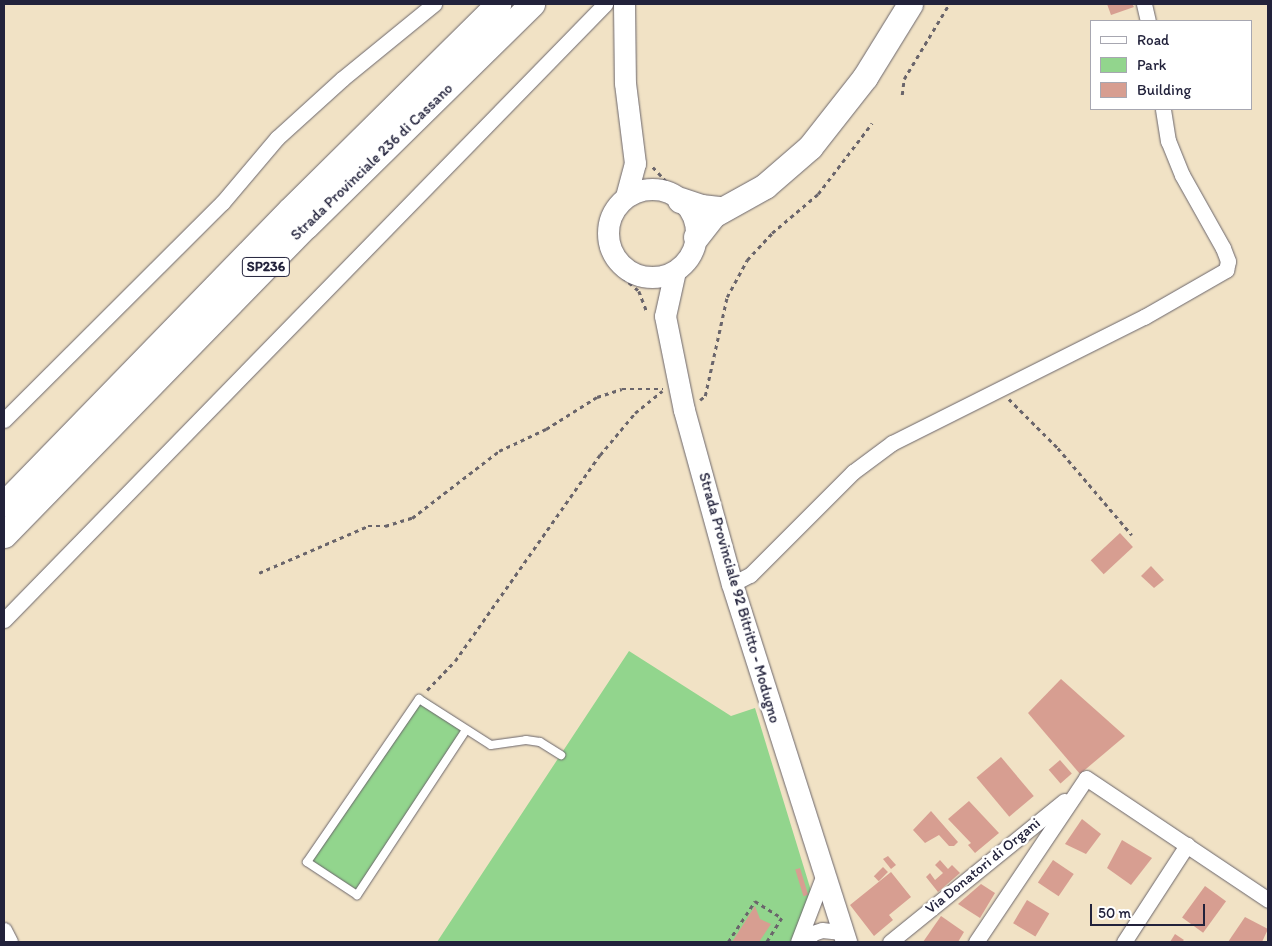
<!DOCTYPE html>
<html>
<head>
<meta charset="utf-8">
<style>
	body { margin:0 }
	#map { position:relative; width:1272px; height:946px; overflow:hidden; background:#f1e2c5; font-family:Itim,sans-serif }
	div>[style] { position:absolute }
	[style*='--x'] { left:calc(var(--x)*1px); top:calc(var(--y)*1px); width:calc(var(--w)*1px); rotate:calc(var(--a)*1deg) }
	.green>* { inset:0; background:#92d58d }
	.building>* { inset:0; background:#d79e91; transform-origin:0 0 }
	.path>* { height:2.5px; margin-top:-1.25px; transform-origin:0; background:repeating-linear-gradient(90deg,#6a656b 0 4px,transparent 0 8px) }
	.roads { filter:drop-shadow(0 0 1px #6a656b) drop-shadow(0 0 1px #6a656b) }
	.service>* { height:8px; margin:-4px; padding:0 4px; transform-origin:4px; border-radius:4px; background:#fff }
	.minor>* { height:15px; margin:-7.5px; padding:0 7.5px; transform-origin:7.5px; border-radius:7.5px; background:#fff }
	.secondary>* { height:21px; margin:-10.5px; padding:0 10.5px; transform-origin:10.5px; border-radius:10.5px; background:#fff }
	.secondary>.ring { margin:-10.5px; padding:0; box-sizing:content-box; background:none; border:21px solid #fff; border-radius:50% }
	.trunk>* { height:25px; margin:-12.5px; padding:0 12.5px; transform-origin:12.5px; border-radius:12.5px; background:#fff }
	span { translate:-50% -50%; white-space:nowrap; text-align:center; line-height:1.15; -webkit-text-stroke:5px #fff; paint-order:stroke }
	.shield-label span { padding:1px 4px; background:#fff; border:1px solid; border-radius:4px; -webkit-text-stroke-width:0 }
	.shield-label { font-size:14px; color:#22223b; font-weight:700 }
	.street-label { font-size:15px; color:#22223b }
	.frame { position:absolute; inset:0; border:5px solid #22223b; pointer-events:none }
	.legend { position:absolute; left:1090px; top:20px; width:162px; height:90px; box-sizing:border-box; background:#fff; border:1px solid #a7a7b1; margin:0; padding:6px 9px; list-style:none; font-size:15px; color:#22223b }
	.legend li { display:flex; align-items:center; gap:10px; height:25px }
	.legend b { width:25px; border:1px solid #a7a7b1 }
	.scale { position:absolute; left:1090px; top:904px; width:115px; height:22px; box-sizing:border-box; border:2px solid #22223b; border-top:0; padding-left:6px; font-size:15px; line-height:18px; white-space:nowrap; color:#22223b; -webkit-text-stroke:4px #fff; paint-order:stroke }
</style>
</head>
<body>
<div id="map">
	<div class="green">
		<i style="clip-path:polygon(629px 651px,731px 716px,755px 708px,812px 894px,795px 942px,437px 942px)"></i>
		<i style="clip-path:polygon(419px 694px,466px 725px,466px 730px,357px 890px,306px 857px)"></i>
	</div>
	<div class="building">
		<i style="clip-path:polygon(1107px 4px,1132px 4px,1134px 7px,1111px 15px)"></i>
		<i style="left:1120px;top:533px;width:19px;height:40px;rotate:47deg"></i>
		<i style="clip-path:polygon(1151px 566px,1164px 580px,1154px 588px,1141px 576px)"></i>
		<i style="clip-path:polygon(1061px 679px,1125px 736px,1080px 774px,1028px 713px)"></i>
		<i style="left:1001px;top:757px;width:51px;height:32px;rotate:50deg"></i>
		<i style="left:1060px;top:760px;width:18px;height:15px;rotate:49deg"></i>
		<i style="clip-path:polygon(969px 801px,999px 833px,975px 853px,968px 845px,971px 843px,948px 819px)"></i>
		<i style="clip-path:polygon(931px 811px,958px 842px,954px 846px,949px 846px,939px 835px,925px 843px,913px 830px)"></i>
		<i style="clip-path:polygon(1082px 819px,1101px 834px,1086px 854px,1065px 844px)"></i>
		<i style="clip-path:polygon(1122px 840px,1152px 858px,1131px 885px,1107px 868px)"></i>
		<i style="clip-path:polygon(888px 856px,896px 865px,891px 869px,883px 859px)"></i>
		<i style="clip-path:polygon(940px 860px,948px 869px,952px 865px,960px 873px,938px 892px,926px 877px,930px 873px,935px 880px,943px 873px,935px 865px)"></i>
		<i style="left:1053px;top:860px;width:25px;height:27px;rotate:34deg"></i>
		<i style="left:883px;top:867px;width:7px;height:13px;rotate:45deg"></i>
		<i style="left:800px;top:868px;width:28px;height:5px;rotate:73deg"></i>
		<i style="clip-path:polygon(891px 872px,911px 897px,889px 915px,893px 920px,874px 936px,850px 905px)"></i>
		<i style="clip-path:polygon(981px 884px,995px 893px,980px 918px,958px 904px)"></i>
		<i style="left:1205px;top:886px;width:26px;height:39px;rotate:36deg"></i>
		<i style="left:1027px;top:900px;width:26px;height:27px;rotate:31deg"></i>
		<i style="clip-path:polygon(755px 906px,760px 919px,771px 924px,759px 942px,732px 942px)"></i>
		<i style="clip-path:polygon(941px 916px,964px 932px,958px 942px,923px 942px)"></i>
		<i style="clip-path:polygon(1245px 917px,1268px 929px,1262px 942px,1228px 942px)"></i>
		<i style="clip-path:polygon(1175px 934px,1184px 940px,1182px 942px,1170px 942px)"></i>
	</div>
	<div class="path">
		<i style="--x:902;--y:95;--w:16;--a:-83"></i>
		<i style="--x:904;--y:79;--w:87;--a:-59"></i>
		<i style="--x:653;--y:167;--w:23;--a:47"></i>
		<i style="--x:610;--y:204;--w:29;--a:110"></i>
		<i style="--x:600;--y:231;--w:15;--a:86"></i>
		<i style="--x:601;--y:246;--w:31;--a:58"></i>
		<i style="--x:617;--y:272;--w:29;--a:41"></i>
		<i style="--x:639;--y:291;--w:22;--a:69"></i>
		<i style="--x:1009;--y:399;--w:69;--a:45"></i>
		<i style="--x:1058;--y:448;--w:114;--a:49.6"></i>
		<i style="--x:700;--y:400;--w:6;--a:-39"></i>
		<i style="--x:705;--y:396;--w:101;--a:-77.5"></i>
		<i style="--x:727;--y:297;--w:42;--a:-61.6"></i>
		<i style="--x:747;--y:260;--w:37;--a:-47"></i>
		<i style="--x:772;--y:233;--w:60;--a:-40.3"></i>
		<i style="--x:818;--y:194;--w:89;--a:-52.7"></i>
		<i style="--x:259;--y:573;--w:119;--a:-23.3"></i>
		<i style="--x:368;--y:526;--w:17;--a:0"></i>
		<i style="--x:385;--y:526;--w:28;--a:-17"></i>
		<i style="--x:412;--y:518;--w:110;--a:-37.6"></i>
		<i style="--x:499;--y:451;--w:52;--a:-25.1"></i>
		<i style="--x:546;--y:429;--w:60;--a:-32.1"></i>
		<i style="--x:597;--y:397;--w:26;--a:-18"></i>
		<i style="--x:622;--y:389;--w:41;--a:0"></i>
		<i style="--x:427;--y:690;--w:40;--a:-46"></i>
		<i style="--x:455;--y:661;--w:252;--a:-54.9"></i>
		<i style="--x:600;--y:455;--w:55;--a:-50.2"></i>
		<i style="--x:635;--y:413;--w:35;--a:-39"></i>
		<i style="--x:728;--y:942;--w:49;--a:-56.6"></i>
		<i style="--x:755;--y:901;--w:32;--a:32"></i>
		<i style="--x:782;--y:918;--w:28;--a:122"></i>
	</div>
	<div class="roads">
		<div class="service">
			<i style="--x:466;--y:730;--w:198;--a:123.4"></i>
			<i style="--x:357;--y:895;--w:60;--a:-146.6"></i>
			<i style="--x:307;--y:862;--w:198;--a:-55.5"></i>
			<i style="--x:419;--y:699;--w:85;--a:32.6"></i>
			<i style="--x:491;--y:745;--w:35;--a:-8"></i>
			<i style="--x:526;--y:740;--w:14;--a:8"></i>
			<i style="--x:540;--y:742;--w:25;--a:32"></i>
		</div>
		<div class="minor">
			<i style="--x:1144;--y:4;--w:17;--a:77"></i>
			<i style="--x:4;--y:420;--w:308;--a:-44.9"></i>
			<i style="--x:222;--y:203;--w:85;--a:-49.8"></i>
			<i style="--x:277;--y:138;--w:88;--a:-42.2"></i>
			<i style="--x:342;--y:79;--w:119;--a:-39.2"></i>
			<i style="--x:732;--y:584;--w:20;--a:-27"></i>
			<i style="--x:750;--y:575;--w:146;--a:-45"></i>
			<i style="--x:853;--y:472;--w:49;--a:-36.6"></i>
			<i style="--x:892;--y:443;--w:282;--a:-26.6"></i>
			<i style="--x:1144;--y:317;--w:95;--a:-29.8"></i>
			<i style="--x:1226;--y:270;--w:9;--a:-77"></i>
			<i style="--x:1228;--y:261;--w:14;--a:-111"></i>
			<i style="--x:1223;--y:248;--w:84;--a:-119.3"></i>
			<i style="--x:1182;--y:175;--w:37;--a:-112"></i>
			<i style="--x:1168;--y:141;--w:32;--a:-99"></i>
			<i style="--x:4;--y:620;--w:861;--a:-45.71"></i>
			<i style="--x:4;--y:930;--w:13;--a:63"></i>
			<i style="--x:798;--y:942;--w:70;--a:-69"></i>
			<i style="--x:805;--y:942;--w:12;--a:-48"></i>
			<i style="--x:813;--y:933;--w:9;--a:-18"></i>
			<i style="--x:822;--y:930;--w:20;--a:6"></i>
			<i style="--x:890;--y:942;--w:224;--a:-39"></i>
			<i style="--x:976;--y:942;--w:197;--a:-56.1"></i>
			<i style="--x:1086;--y:778;--w:219;--a:33.8"></i>
			<i style="--x:1124;--y:942;--w:116;--a:-57"></i>
		</div>
		<div class="secondary">
			<i style="--x:624;--y:4;--w:79;--a:89.3"></i>
			<i style="--x:625;--y:83;--w:81;--a:82.9"></i>
			<i style="--x:635;--y:163;--w:35;--a:105"></i>
			<i class="ring" style="left:608px;top:189px;width:67px;height:67px"></i>
			<i style="--x:675;--y:271;--w:46;--a:102.5"></i>
			<i style="--x:665;--y:316;--w:96;--a:78.6"></i>
			<i style="--x:684;--y:410;--w:180;--a:74.6"></i>
			<i style="--x:732;--y:584;--w:376;--a:72.3"></i>
		</div>
		<div class="trunk">
			<i style="--x:680;--y:200;--w:22;--a:18"></i>
			<i style="--x:701;--y:207;--w:20;--a:6"></i>
			<i style="--x:696;--y:237;--w:28;--a:-52"></i>
			<i style="--x:713;--y:215;--w:60;--a:-29.1"></i>
			<i style="--x:765;--y:186;--w:60;--a:-40.9"></i>
			<i style="--x:810;--y:147;--w:89;--a:-51.8"></i>
			<i style="--x:865;--y:77;--w:86;--a:-58.3"></i>
			<i style="--x:4;--y:504;--w:410;--a:-45.8"></i>
			<i style="--x:290;--y:210;--w:293;--a:-44.7"></i>
			<i style="--x:4;--y:535;--w:432;--a:-45.7"></i>
			<i style="--x:306;--y:226;--w:317;--a:-44.5"></i>
		</div>
	</div>
	<div class="shield-label">
		<span style="left:266px;top:267px">SP236</span>
	</div>
	<div class="street-label">
		<span style="left:372px;top:162px;rotate:-44deg">Strada Provinciale 236 di Cassano</span>
		<span style="left:739px;top:598px;rotate:74deg">Strada Provinciale 92 Bitritto - Modugno</span>
		<span style="left:983px;top:866px;rotate:-39deg">Via Donatori di Organi</span>
	</div>
	<div class="frame"></div>
	<ul class="legend">
	<li><b style="height:6px;background:#fff"></b>Road</li>
	<li><b style="height:14px;background:#92d58d"></b>Park</li>
	<li><b style="height:14px;background:#d79e91"></b>Building</li>
	</ul>
	<div class="scale">50 m</div>
</div>
</body>
</html>
